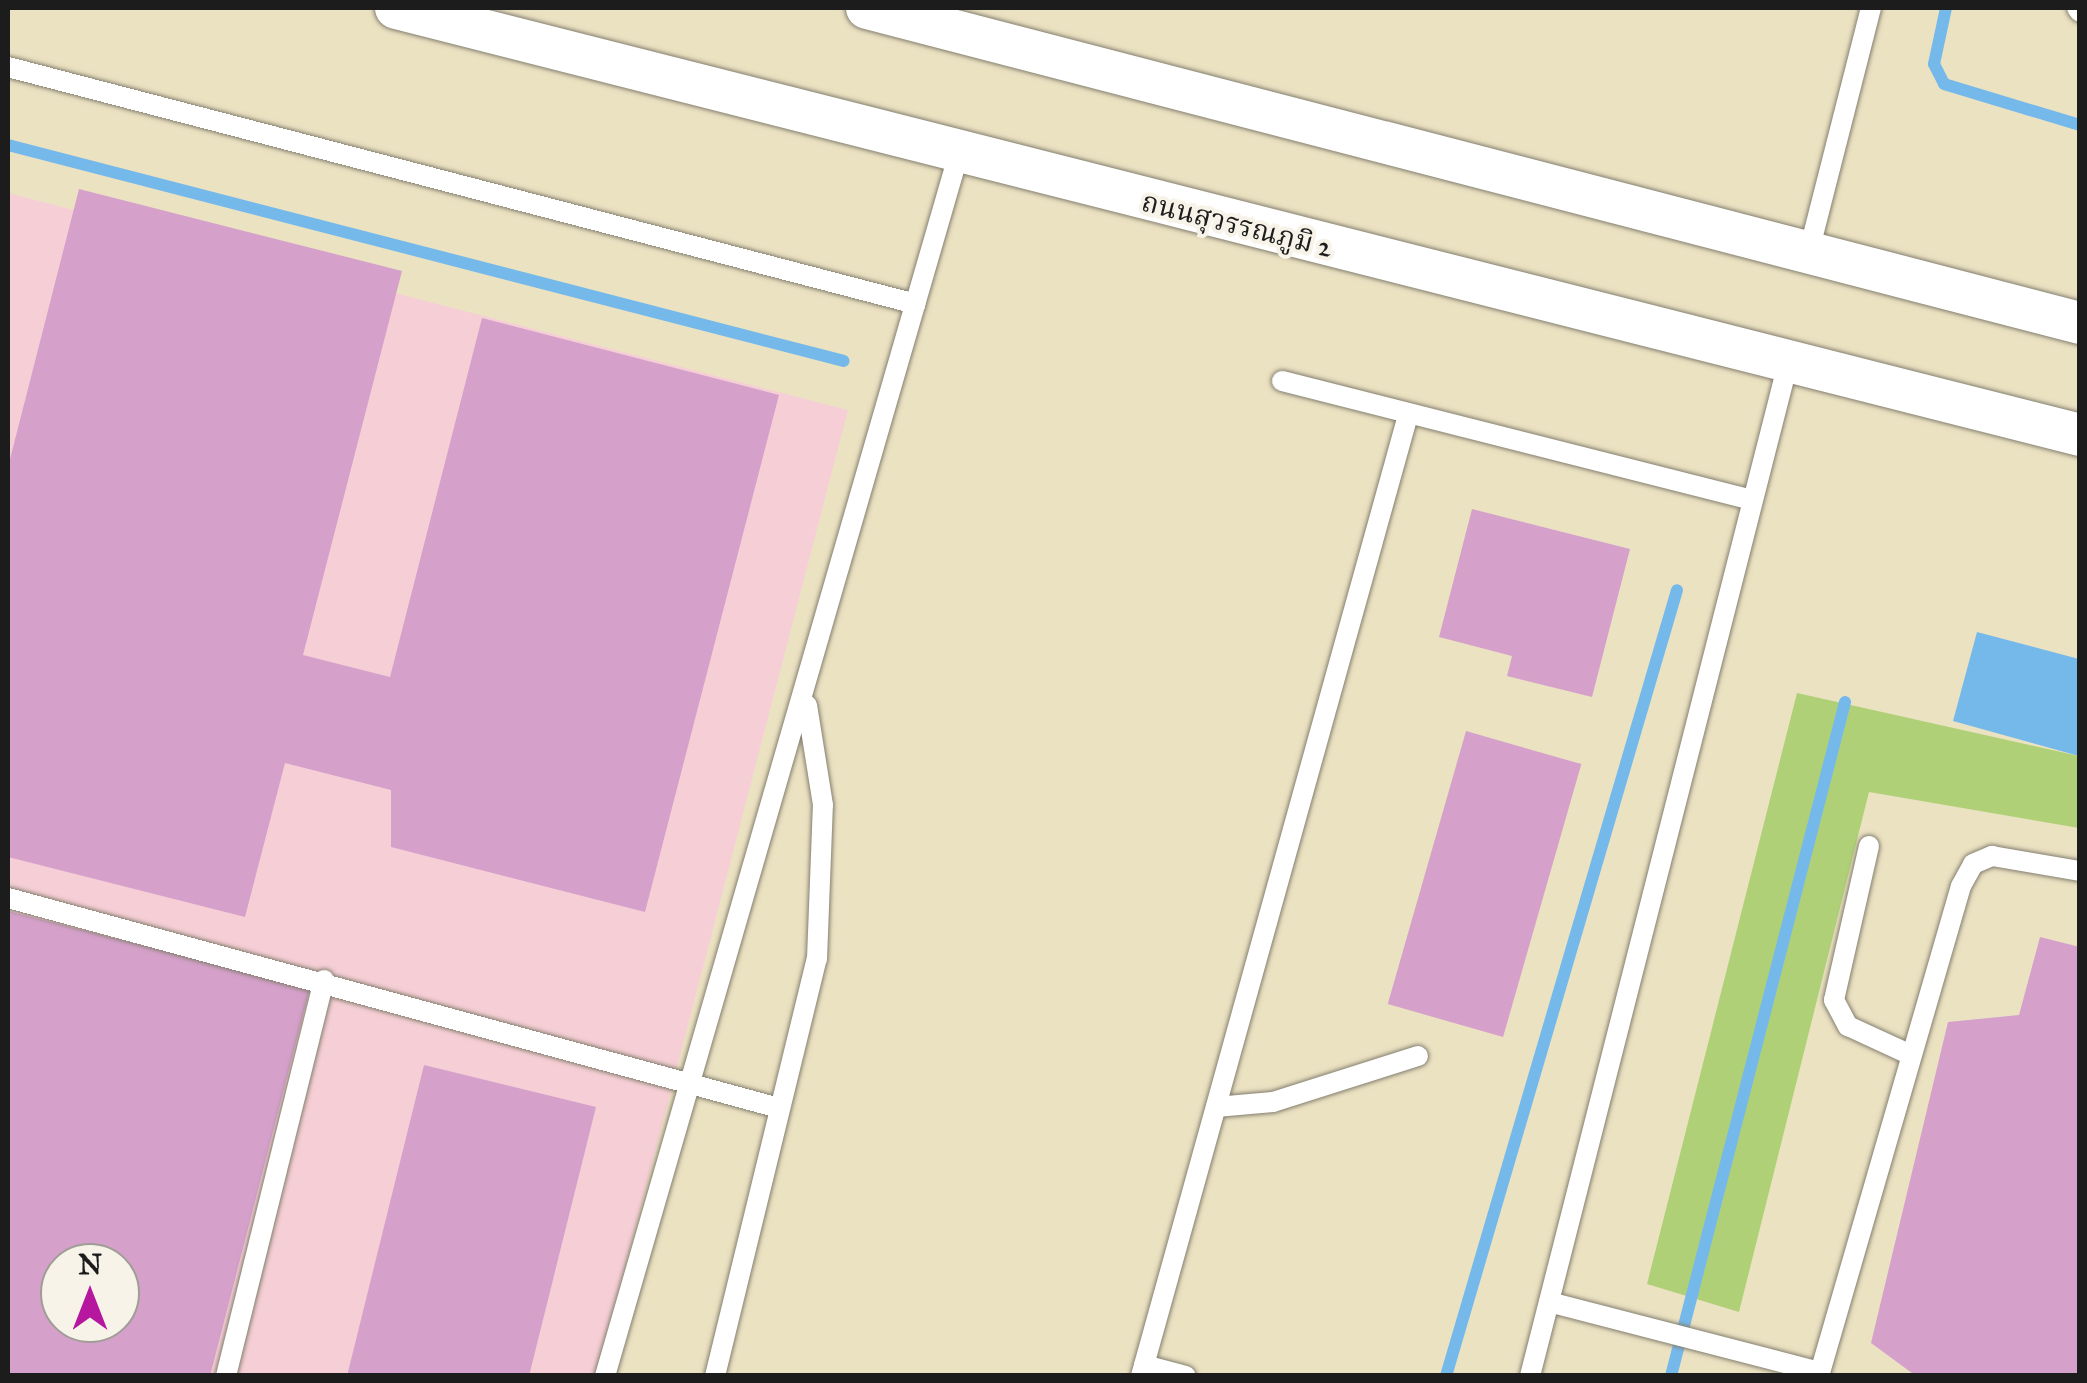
<!DOCTYPE html>
<html>
<head>
<meta charset="utf-8">
<style>
	body { margin:0 }
	#map { position:relative; width:2087px; height:1383px; overflow:hidden; background:#ebe2c2; font-family:"IM FELL Great Primer","Noto Serif Thai",serif }
	div>[style] { position:absolute }
	[style*='--x'] { left:calc(var(--x)*1px); top:calc(var(--y)*1px); width:calc(var(--w)*1px); rotate:calc(var(--a)*1deg) }
	.built>* { inset:0; background:#f6cfd6 }
	.green>* { inset:0; background:#b0d078 }
	.water>* { inset:0; background:#75b9eb }
	.stream>* { height:12px; margin:-6px; padding:0 6px; transform-origin:6px; border-radius:6px; background:#75b9eb }
	.building>* { inset:0; background:#d5a1cb; transform-origin:0 0 }
	.roads { filter:drop-shadow(0 0 2px #847f6f) drop-shadow(0 0 2px #847f6f) }
	.service>* { height:20px; margin:-10px; padding:0 10px; transform-origin:10px; border-radius:10px; background:#fff }
	.minor>* { height:42px; margin:-21px; padding:0 21px; transform-origin:21px; border-radius:21px; background:#fff }
	span { translate:-50% -50%; white-space:nowrap; text-align:center; line-height:1.15; -webkit-text-stroke:8px #f7f3e8; paint-order:stroke }
	.street-label { font-size:28px; color:#1c1c1c }
	.frame { position:absolute; inset:0; border:10px solid #1c1c1c; pointer-events:none }
	.north { position:absolute; left:40px; top:1243px; width:100px; height:100px; box-sizing:border-box; background:#f7f3e8; border:2px solid #9f9d96; border-radius:50%; rotate:0deg; font-size:28px; font-weight:700; line-height:40px; text-align:center; color:#1c1c1c }
	.north::after { content:''; display:block; margin:auto; width:35px; height:45px; background:#b5179e; clip-path:polygon(50% 0,100% 100%,50% 72%,0 100%) }
</style>
</head>
<body>
<div id="map">
	<div class="built">
		<i style="clip-path:polygon(evenodd,8px 193px,848px 410px,597px 1375px,8px 1375px,8px 193px,60px 1263px,120px 1263px,120px 1323px,60px 1323px,60px 1263px)"></i>
	</div>
	<div class="green">
		<i style="clip-path:polygon(1797px 693px,2079px 756px,2079px 828px,1869px 792px,1739px 1312px,1647px 1284px)"></i>
	</div>
	<div class="water">
		<i style="clip-path:polygon(1977px 632px,2079px 659px,2079px 756px,1953px 721px)"></i>
	</div>
	<div class="stream">
		<i style="--x:1946;--y:8;--w:57;--a:102.1"></i>
		<i style="--x:1934;--y:64;--w:22;--a:63"></i>
		<i style="--x:1944;--y:84;--w:142;--a:16.8"></i>
		<i style="--x:8;--y:145;--w:863;--a:14.49"></i>
		<i style="--x:1446;--y:1376;--w:819;--a:-73.62"></i>
		<i style="--x:1671;--y:1376;--w:696;--a:-75.52"></i>
	</div>
	<div class="building">
		<i style="clip-path:polygon(79px 189px,402px 271px,303px 655px,390px 677px,482px 318px,779px 395px,645px 912px,391px 847px,391px 790px,285px 763px,245px 917px,8px 857px,8px 467px)"></i>
		<i style="clip-path:polygon(1472px 509px,1630px 549px,1592px 697px,1507px 676px,1512px 656px,1439px 637px)"></i>
		<i style="left:1466px;top:731px;width:120px;height:284px;rotate:16deg"></i>
		<i style="clip-path:polygon(evenodd,8px 911px,310px 988px,210px 1376px,8px 1376px,8px 911px,60px 1263px,120px 1263px,120px 1323px,60px 1323px,60px 1263px)"></i>
		<i style="clip-path:polygon(2040px 937px,2080px 947px,2080px 1376px,1916px 1376px,1871px 1343px,1948px 1022px,2019px 1015px)"></i>
		<i style="clip-path:polygon(424px 1065px,596px 1107px,529px 1376px,347px 1376px)"></i>
	</div>
	<div class="roads">
		<div class="service">
			<i style="--x:2077;--y:8;--w:5;--a:53"></i>
			<i style="--x:8;--y:67;--w:938;--a:14.63"></i>
			<i style="--x:1809;--y:251;--w:251;--a:-75.7"></i>
			<i style="--x:1282;--y:381;--w:482;--a:14.2"></i>
			<i style="--x:1869;--y:846;--w:158;--a:102.8"></i>
			<i style="--x:1834;--y:1000;--w:30;--a:62"></i>
			<i style="--x:1848;--y:1026;--w:69;--a:24.7"></i>
			<i style="--x:8;--y:898;--w:799;--a:15.24"></i>
			<i style="--x:1216;--y:1107;--w:57;--a:-5"></i>
			<i style="--x:1273;--y:1102;--w:152;--a:-17.6"></i>
			<i style="--x:1549;--y:1302;--w:280;--a:14.5"></i>
			<i style="--x:1144;--y:1365;--w:43;--a:14.7"></i>
			<i style="--x:226;--y:1376;--w:408;--a:-76.1"></i>
			<i style="--x:605;--y:1376;--w:1273;--a:-73.86"></i>
			<i style="--x:715;--y:1376;--w:429;--a:-76.3"></i>
			<i style="--x:817;--y:959;--w:154;--a:-87.8"></i>
			<i style="--x:823;--y:805;--w:101;--a:-99.1"></i>
			<i style="--x:1141;--y:1376;--w:997;--a:-74.47"></i>
			<i style="--x:1530;--y:1376;--w:1041;--a:-75.71"></i>
			<i style="--x:1819;--y:1376;--w:510;--a:-73.84"></i>
			<i style="--x:1961;--y:886;--w:25;--a:-61"></i>
			<i style="--x:1973;--y:864;--w:21;--a:-23"></i>
			<i style="--x:1992;--y:856;--w:89;--a:9.7"></i>
		</div>
		<div class="minor">
			<i style="--x:396;--y:8;--w:1737;--a:14.23"></i>
			<i style="--x:867;--y:8;--w:1253;--a:14.56"></i>
		</div>
	</div>
	<div class="street-label">
		<span style="left:1237px;top:225px;rotate:14deg">ถนนสุวรรณภูมิ 2</span>
	</div>
	<div class="frame"></div>
	<div class="north">N</div>
</div>
</body>
</html>
